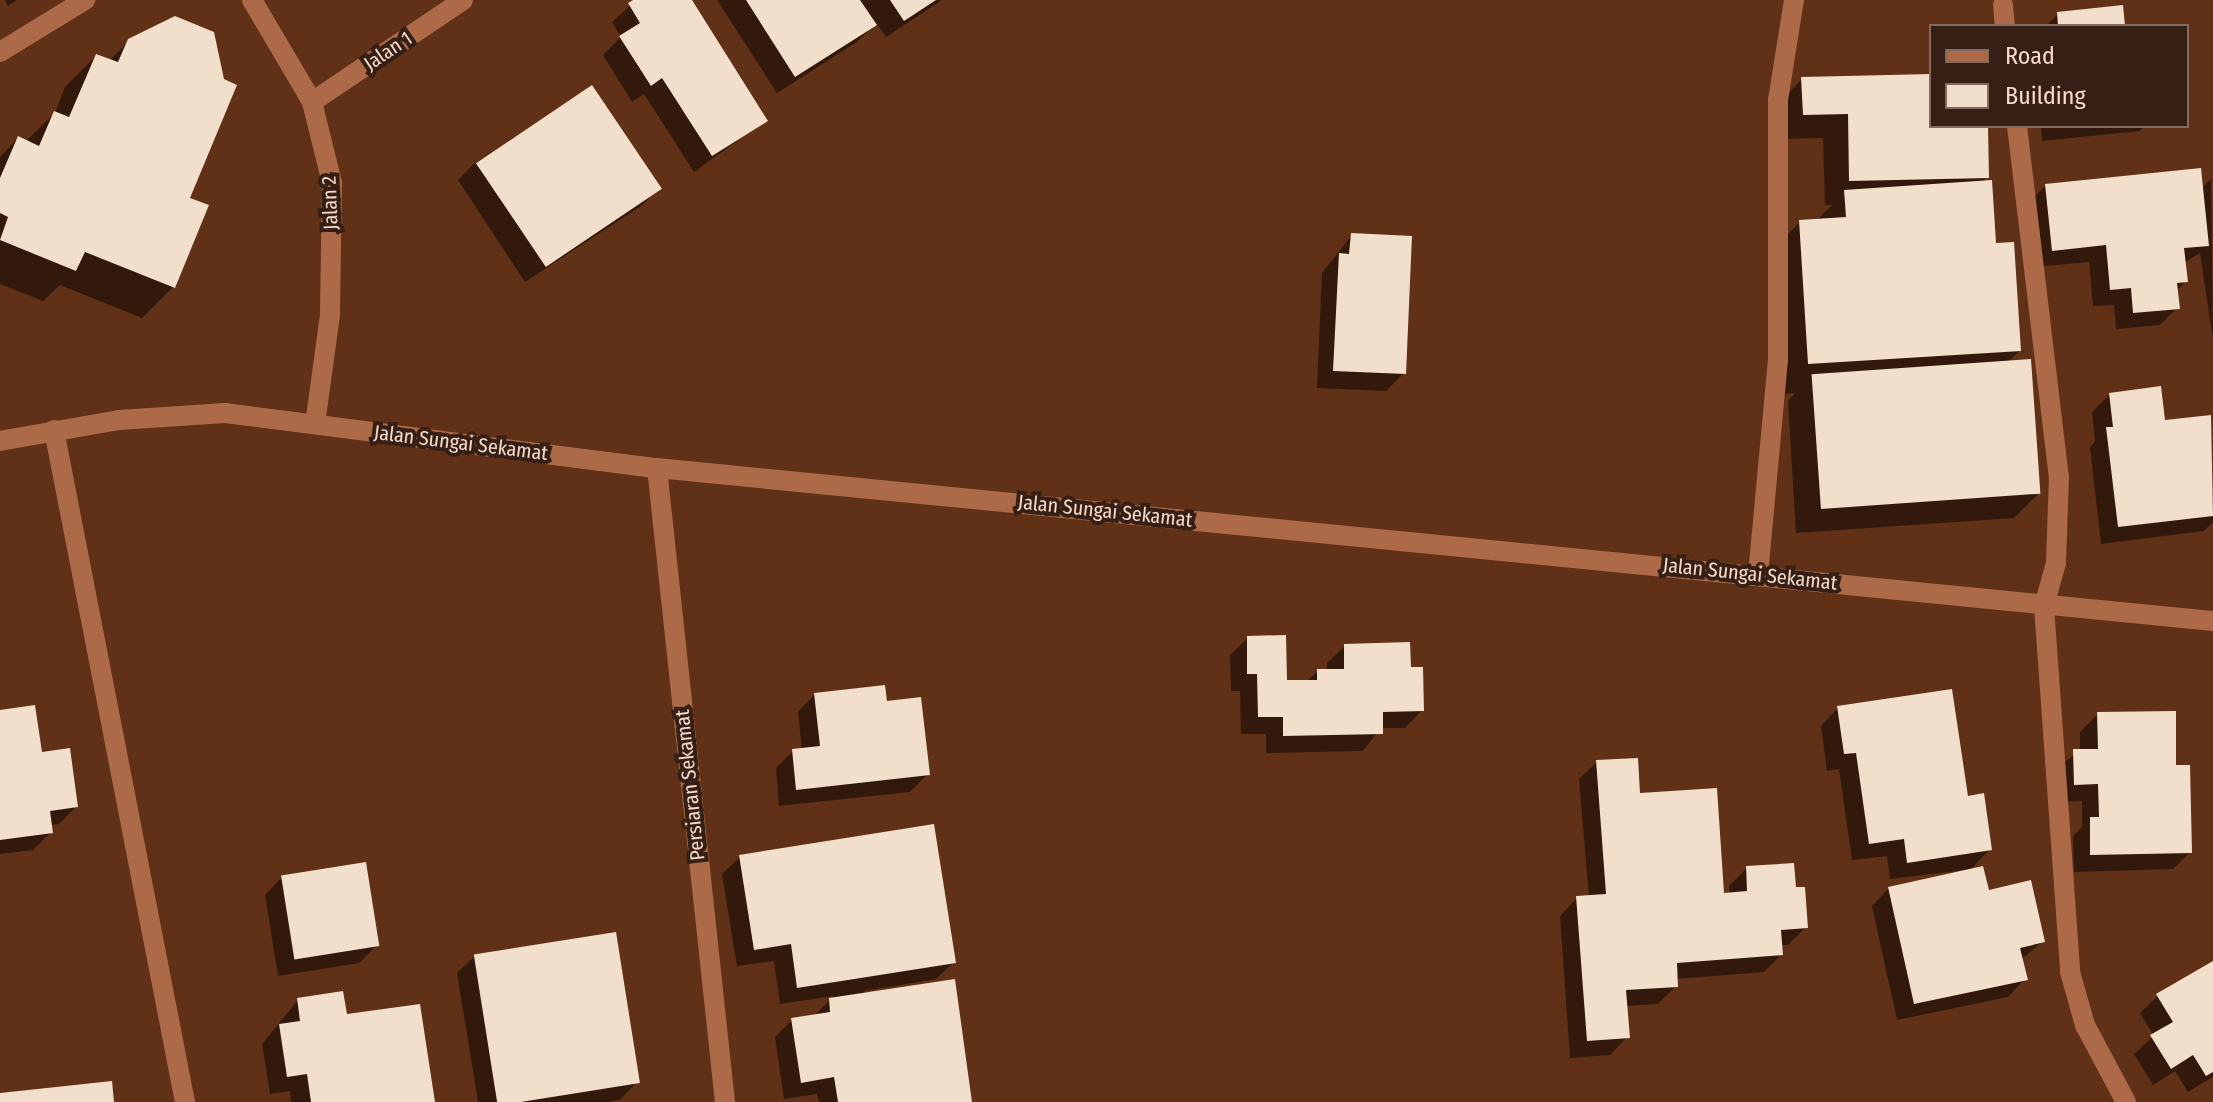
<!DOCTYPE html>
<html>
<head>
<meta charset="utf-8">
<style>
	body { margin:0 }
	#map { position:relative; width:2213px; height:1102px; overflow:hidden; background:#603017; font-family:"Fira Sans Condensed",sans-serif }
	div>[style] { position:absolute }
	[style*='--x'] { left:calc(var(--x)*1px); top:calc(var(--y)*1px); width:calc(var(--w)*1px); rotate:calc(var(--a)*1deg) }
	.shadow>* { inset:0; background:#0007 }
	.building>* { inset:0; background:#f1dfcc; transform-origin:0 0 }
	.minor>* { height:20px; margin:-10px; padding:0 10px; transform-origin:10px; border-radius:10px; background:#ad6a48 }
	span { translate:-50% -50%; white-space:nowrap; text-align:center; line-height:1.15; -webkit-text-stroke:8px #362015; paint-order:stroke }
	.street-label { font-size:20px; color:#f8d9cb }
	.legend { position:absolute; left:1929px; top:24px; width:260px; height:104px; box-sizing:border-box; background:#362015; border:2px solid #846a5e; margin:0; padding:10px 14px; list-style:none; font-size:24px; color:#f8d9cb }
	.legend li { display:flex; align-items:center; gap:16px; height:40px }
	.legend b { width:40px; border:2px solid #846a5e }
</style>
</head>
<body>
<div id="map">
	<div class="shadow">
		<i style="clip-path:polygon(5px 0,17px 0,8px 6px)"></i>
		<i style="clip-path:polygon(637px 0,689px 0,765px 121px,694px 172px,644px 94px,632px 102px,603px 55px,621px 37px,612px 22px)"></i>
		<i style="clip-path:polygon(717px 0,942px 0,886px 37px,876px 23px,857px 42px,777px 93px)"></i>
		<i style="clip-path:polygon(2058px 14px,2123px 26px,2046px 26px)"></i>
		<i style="clip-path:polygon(129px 41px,188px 199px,173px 287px,142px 318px,60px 285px,43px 301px,0 284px,0 157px,18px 138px,25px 142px,55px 113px,65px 87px,96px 56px,109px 61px)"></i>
		<i style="clip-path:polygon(1931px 76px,1931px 126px,1986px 126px,1987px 177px,1981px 183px,2019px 351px,2008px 362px,2039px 493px,2014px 518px,1796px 533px,1788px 401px,1795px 393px,1777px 394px,1769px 253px,1800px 222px,1816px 221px,1832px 205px,1825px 205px,1823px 138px,1779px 139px,1777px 105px,1802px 79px)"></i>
		<i style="clip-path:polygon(591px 87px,658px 189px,641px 206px,525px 282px,458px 180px,475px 163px)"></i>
		<i style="clip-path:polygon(2041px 126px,2145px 126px,2140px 131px,2042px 141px)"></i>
		<i style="clip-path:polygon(2211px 179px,2213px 340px,2200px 253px,2184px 263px,2185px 282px,2176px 291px,2177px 308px,2160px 325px,2116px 329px,2114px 305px,2093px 306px,2089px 262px,2035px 267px,2028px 203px,2046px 185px,2201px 189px)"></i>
		<i style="clip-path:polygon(1352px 235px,1404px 373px,1386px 391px,1317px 388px,1322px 273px)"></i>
		<i style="clip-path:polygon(2110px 394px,2163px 422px,2210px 417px,2213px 522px,2204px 531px,2101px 544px,2090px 447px,2095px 441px,2092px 412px)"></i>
		<i style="clip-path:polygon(1248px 638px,1285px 682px,1306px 682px,1318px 671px,1327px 671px,1327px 663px,1345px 646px,1422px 710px,1405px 728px,1381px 728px,1363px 751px,1266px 753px,1266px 734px,1241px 734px,1240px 691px,1231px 691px,1230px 655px)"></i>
		<i style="clip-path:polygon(815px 694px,885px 703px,928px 774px,910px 792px,779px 806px,776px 768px,793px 751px,802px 750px,798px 712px)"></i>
		<i style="clip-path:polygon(1838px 708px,1966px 798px,1990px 849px,1971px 869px,1890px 879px,1887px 856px,1852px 860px,1839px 769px,1827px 771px,1821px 726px)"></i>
		<i style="clip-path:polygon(0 712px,40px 754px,76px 807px,59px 824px,50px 825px,51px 832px,33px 850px,0 854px)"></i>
		<i style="clip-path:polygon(2098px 714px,2174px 767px,2190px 852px,2173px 869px,2074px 872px,2073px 836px,2082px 827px,2082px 801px,2057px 802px,2056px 768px,2080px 751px,2080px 732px)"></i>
		<i style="clip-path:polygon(1597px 762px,1638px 795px,1722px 895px,1730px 895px,1729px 886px,1747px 868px,1794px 889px,1806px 927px,1788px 945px,1780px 945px,1781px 955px,1764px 972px,1676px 979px,1676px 986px,1658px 1004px,1625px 1006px,1627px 1037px,1610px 1055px,1570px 1058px,1560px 916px,1577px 898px,1589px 897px,1579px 779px)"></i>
		<i style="clip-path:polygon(740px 857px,954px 962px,936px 979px,864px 991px,970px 1102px,819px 1102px,817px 1094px,784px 1099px,775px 1037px,792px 1020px,813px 1017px,834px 996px,780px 1004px,774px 961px,737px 966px,722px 874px)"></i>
		<i style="clip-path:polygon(282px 877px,377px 945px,359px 963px,278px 976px,265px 895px)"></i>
		<i style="clip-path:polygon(1889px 888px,2043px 941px,2021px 960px,2025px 979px,2008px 997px,1897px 1020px,1872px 906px)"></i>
		<i style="clip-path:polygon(475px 956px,637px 1082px,620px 1100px,606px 1102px,478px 1102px,457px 973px)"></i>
		<i style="clip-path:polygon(2213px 963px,2213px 1077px,2188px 1092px,2175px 1071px,2153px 1085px,2134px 1054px,2154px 1036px,2140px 1013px,2158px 996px)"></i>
		<i style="clip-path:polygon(298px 1000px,346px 1016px,433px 1102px,291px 1102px,290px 1091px,270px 1094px,262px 1044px)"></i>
	</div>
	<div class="building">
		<i style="clip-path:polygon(633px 0,692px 0,768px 121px,712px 156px,662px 78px,651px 86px,619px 36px,640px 23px,628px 3px)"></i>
		<i style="clip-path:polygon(746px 0,860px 0,877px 25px,795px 77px)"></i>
		<i style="clip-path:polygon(890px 0,936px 0,904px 21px)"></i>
		<i style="clip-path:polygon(2123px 5px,2125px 26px,2058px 26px,2057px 12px)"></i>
		<i style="clip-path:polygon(175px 16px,214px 32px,224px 79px,237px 85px,190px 198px,209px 205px,175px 288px,85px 252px,76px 271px,0 240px,8px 217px,0 213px,0 178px,18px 136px,39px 146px,54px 111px,69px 117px,96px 54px,118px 62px,128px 39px)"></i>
		<i style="clip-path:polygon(1931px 74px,1931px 126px,1988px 126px,1989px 178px,1849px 181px,1848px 114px,1803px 115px,1801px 77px)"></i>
		<i style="left:592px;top:85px;width:125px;height:140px;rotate:56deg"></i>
		<i style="clip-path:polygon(2201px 168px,2209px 246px,2184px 248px,2188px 282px,2177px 283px,2180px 309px,2133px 313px,2131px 288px,2110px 290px,2106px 245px,2052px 251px,2045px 184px)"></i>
		<i style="clip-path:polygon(1992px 180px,1996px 243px,2014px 242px,2021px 351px,1808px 364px,1799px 220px,1846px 217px,1844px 190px)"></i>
		<i style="clip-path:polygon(1351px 233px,1412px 236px,1406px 374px,1333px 371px,1339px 253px,1349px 254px)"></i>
		<i style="left:2031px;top:359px;width:135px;height:220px;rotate:86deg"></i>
		<i style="clip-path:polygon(2161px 386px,2165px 420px,2211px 415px,2213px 516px,2118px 527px,2106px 427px,2113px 427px,2109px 393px)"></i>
		<i style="clip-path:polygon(1286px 635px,1287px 680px,1317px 680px,1317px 669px,1344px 669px,1344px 644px,1410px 642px,1411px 667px,1423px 667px,1424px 711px,1383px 712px,1383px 734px,1283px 736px,1283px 717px,1258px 717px,1257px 674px,1247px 674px,1247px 636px)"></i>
		<i style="clip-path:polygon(885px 685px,887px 701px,921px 697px,930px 775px,796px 790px,792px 749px,820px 746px,814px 693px)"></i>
		<i style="clip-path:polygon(1952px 689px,1968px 796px,1984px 793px,1992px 850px,1907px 863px,1904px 839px,1869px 844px,1856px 753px,1844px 754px,1837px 706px)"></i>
		<i style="clip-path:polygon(35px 705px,42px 752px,70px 748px,78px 807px,50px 811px,53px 833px,0 840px,0 710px)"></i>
		<i style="clip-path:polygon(2176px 711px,2176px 765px,2190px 765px,2192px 853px,2090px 855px,2090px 817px,2099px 817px,2098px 784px,2074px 785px,2073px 749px,2098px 749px,2097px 712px)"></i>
		<i style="clip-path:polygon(1638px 758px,1640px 793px,1717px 788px,1724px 893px,1747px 891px,1746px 866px,1794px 863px,1796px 887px,1805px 887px,1808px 928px,1781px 930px,1783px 955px,1677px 963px,1678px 987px,1626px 990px,1630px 1038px,1587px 1041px,1576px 896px,1606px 894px,1596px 760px)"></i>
		<i style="clip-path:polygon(934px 824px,956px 963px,797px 988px,791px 944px,754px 950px,739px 855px)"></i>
		<i style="left:366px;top:862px;width:85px;height:86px;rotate:81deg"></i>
		<i style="clip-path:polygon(1983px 866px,1989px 890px,2031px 880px,2045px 942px,2020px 948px,2028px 980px,1914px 1004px,1888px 887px)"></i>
		<i style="left:616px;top:932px;width:153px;height:144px;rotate:81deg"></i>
		<i style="clip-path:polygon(2213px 961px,2213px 1072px,2206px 1076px,2193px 1055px,2171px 1069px,2150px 1035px,2173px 1022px,2156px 994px)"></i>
		<i style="clip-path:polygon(955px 979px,972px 1102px,838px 1102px,834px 1077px,801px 1083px,791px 1018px,830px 1012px,829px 998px)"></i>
		<i style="clip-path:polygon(343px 991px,347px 1014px,420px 1004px,435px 1102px,311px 1102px,307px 1074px,287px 1077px,279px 1024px,300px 1021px,297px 998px)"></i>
		<i style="clip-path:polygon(112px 1081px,114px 1102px,0 1102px,0 1093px)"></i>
	</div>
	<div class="minor">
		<i style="--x:252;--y:0;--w:118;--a:59.5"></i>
		<i style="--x:312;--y:102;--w:83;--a:76.1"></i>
		<i style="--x:332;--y:183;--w:132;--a:90.9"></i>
		<i style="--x:330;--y:315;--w:110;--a:97.8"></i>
		<i style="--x:2003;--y:5;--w:21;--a:85"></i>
		<i style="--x:0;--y:52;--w:100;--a:-31.5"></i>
		<i style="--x:312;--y:102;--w:182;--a:-34"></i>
		<i style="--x:2017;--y:126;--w:353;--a:83.2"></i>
		<i style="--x:2059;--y:476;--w:87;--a:92"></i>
		<i style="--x:2056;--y:563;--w:45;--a:105.6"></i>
		<i style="--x:2044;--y:606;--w:367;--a:85.9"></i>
		<i style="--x:2070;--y:972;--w:55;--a:74.2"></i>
		<i style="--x:2085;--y:1025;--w:87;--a:62"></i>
		<i style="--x:54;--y:430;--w:685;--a:78.97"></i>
		<i style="--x:0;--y:441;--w:121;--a:-10"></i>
		<i style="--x:119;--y:420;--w:106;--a:-3.8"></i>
		<i style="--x:225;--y:413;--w:435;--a:7.3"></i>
		<i style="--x:657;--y:468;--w:1564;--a:5.62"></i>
		<i style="--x:657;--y:468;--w:638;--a:83.88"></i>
		<i style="--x:1758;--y:575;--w:217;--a:-84.7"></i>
		<i style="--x:1778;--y:359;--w:259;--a:-90"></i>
		<i style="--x:1778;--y:100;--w:101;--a:-80.9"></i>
	</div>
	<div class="street-label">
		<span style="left:388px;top:51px;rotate:-34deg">Jalan 1</span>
		<span style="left:330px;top:203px;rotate:-92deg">Jalan 2</span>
		<span style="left:461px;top:443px;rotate:7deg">Jalan Sungai Sekamat</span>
		<span style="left:1105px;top:511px;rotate:6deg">Jalan Sungai Sekamat</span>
		<span style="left:1750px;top:574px;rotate:6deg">Jalan Sungai Sekamat</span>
		<span style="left:690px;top:785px;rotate:-96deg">Persiaran Sekamat</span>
	</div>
	<ul class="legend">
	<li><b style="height:10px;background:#ad6a48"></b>Road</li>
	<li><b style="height:22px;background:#f1dfcc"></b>Building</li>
	</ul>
</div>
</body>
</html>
